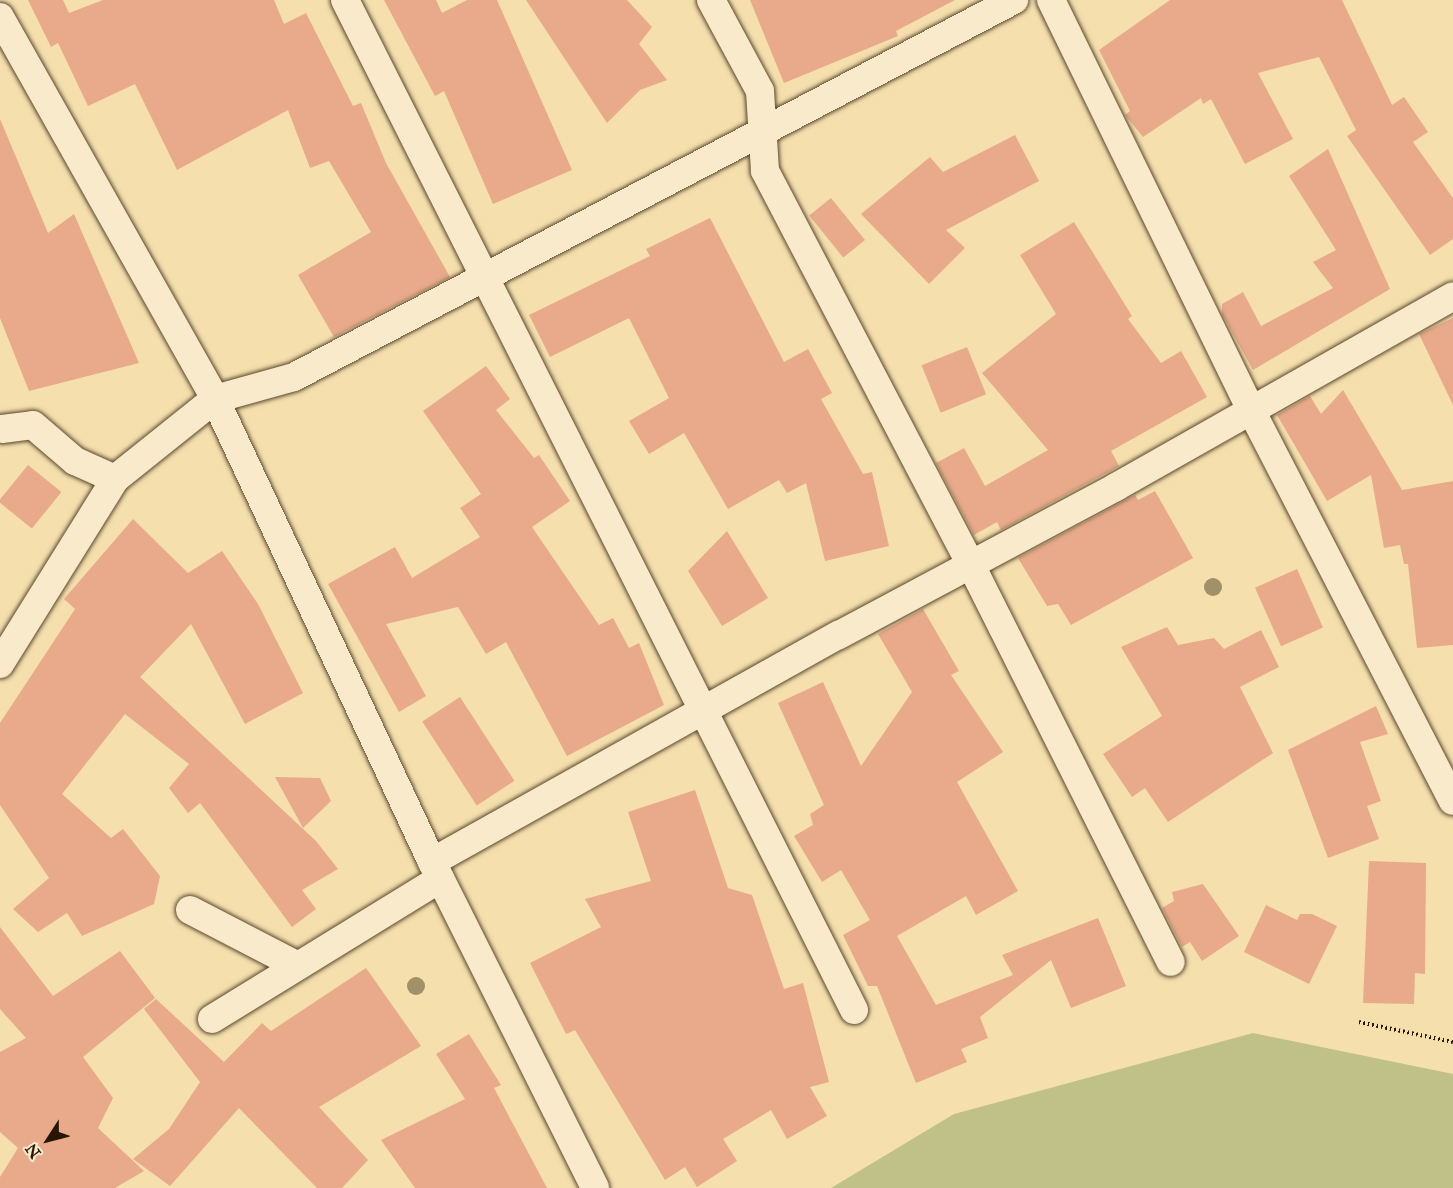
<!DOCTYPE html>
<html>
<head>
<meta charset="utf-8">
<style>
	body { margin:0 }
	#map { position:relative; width:1453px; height:1188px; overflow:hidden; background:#f5dfad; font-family:"IM FELL Great Primer",serif }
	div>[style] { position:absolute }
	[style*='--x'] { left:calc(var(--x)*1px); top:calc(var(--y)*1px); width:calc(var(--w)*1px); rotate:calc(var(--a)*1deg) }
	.green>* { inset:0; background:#bfc188 }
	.building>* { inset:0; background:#e8aa8b; transform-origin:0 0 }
	.path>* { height:4px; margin-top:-2px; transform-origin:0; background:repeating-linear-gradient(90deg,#261602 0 1.5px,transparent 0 4.5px) }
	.roads { filter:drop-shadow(0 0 2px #5a482d) drop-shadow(0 0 2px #5a482d) }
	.street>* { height:28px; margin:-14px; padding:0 14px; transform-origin:14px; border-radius:14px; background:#f8eaca }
	.trees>* { width:18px; height:18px; margin:-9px; border-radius:50%; background:#a19169 }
	span { translate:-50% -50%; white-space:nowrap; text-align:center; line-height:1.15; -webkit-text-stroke:4.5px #f8eaca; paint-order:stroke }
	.north { position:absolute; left:18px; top:1110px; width:60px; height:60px; -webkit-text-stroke:4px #f8eaca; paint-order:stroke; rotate:234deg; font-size:16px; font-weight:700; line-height:24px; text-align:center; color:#261602 }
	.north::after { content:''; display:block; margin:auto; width:21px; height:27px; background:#261602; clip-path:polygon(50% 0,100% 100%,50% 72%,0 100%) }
</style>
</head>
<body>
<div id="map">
	<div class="green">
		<i style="clip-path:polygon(1253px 1033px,1453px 1074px,1453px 1188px,831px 1188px,954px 1114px)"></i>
	</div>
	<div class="building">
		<i style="clip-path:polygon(28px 0,63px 0,69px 13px,103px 0,274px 0,284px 24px,306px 13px,353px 106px,361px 103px,386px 163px,450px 277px,334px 337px,298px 275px,371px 232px,329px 161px,310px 168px,288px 110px,177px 170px,135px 84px,88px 106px,58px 43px,51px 47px)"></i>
		<i style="clip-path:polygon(384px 0,436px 0,442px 13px,467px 0,497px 0,572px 170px,493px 204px,444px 91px,435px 96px)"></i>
		<i style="clip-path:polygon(526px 0,627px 0,652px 27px,639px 44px,667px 80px,640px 90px,607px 123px)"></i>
		<i style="clip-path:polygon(750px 0,955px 0,896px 31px,898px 36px,784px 83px)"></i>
		<i style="clip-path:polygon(1170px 0,1342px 0,1392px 105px,1404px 97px,1428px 132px,1413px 142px,1453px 198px,1453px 239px,1430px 255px,1347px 136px,1356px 130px,1319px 57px,1258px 73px,1293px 139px,1245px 164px,1211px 99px,1203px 104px,1201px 98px,1143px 137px,1125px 115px,1130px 111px,1099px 50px)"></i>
		<i style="clip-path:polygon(0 119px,48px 233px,74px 214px,139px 363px,29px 391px,0 318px)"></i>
		<i style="clip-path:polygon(1015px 135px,1039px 181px,946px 230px,965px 248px,929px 284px,861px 214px,930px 157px,943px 172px)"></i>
		<i style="clip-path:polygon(1328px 149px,1390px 289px,1253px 370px,1222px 314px,1222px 304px,1243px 292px,1261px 326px,1333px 288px,1313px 262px,1336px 250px,1289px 176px)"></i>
		<i style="left:831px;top:198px;width:54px;height:28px;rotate:51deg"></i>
		<i style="clip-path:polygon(710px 218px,784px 362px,808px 349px,832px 393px,821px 399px,863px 474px,872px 472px,889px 546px,825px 561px,806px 483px,787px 493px,779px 480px,728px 509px,684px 433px,649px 454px,629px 421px,669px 398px,629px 318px,550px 357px,529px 315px,650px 256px,646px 249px)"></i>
		<i style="clip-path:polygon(1074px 222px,1132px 316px,1128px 319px,1161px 363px,1181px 351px,1207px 397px,1111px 451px,1119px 466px,1001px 530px,997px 522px,974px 535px,936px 463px,964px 448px,985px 486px,1048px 450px,982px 373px,1056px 314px,1020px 255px)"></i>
		<i style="clip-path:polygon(1453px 318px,1453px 405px,1419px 334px)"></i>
		<i style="left:967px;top:347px;width:51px;height:49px;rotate:68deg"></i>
		<i style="clip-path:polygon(486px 366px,510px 399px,496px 410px,534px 458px,539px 455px,570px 501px,532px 527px,599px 625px,613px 618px,629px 648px,639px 643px,664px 705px,567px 756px,506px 642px,486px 654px,458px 607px,386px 624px,426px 696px,399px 712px,328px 584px,395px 547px,412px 578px,480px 537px,460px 508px,481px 494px,423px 411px)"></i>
		<i style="clip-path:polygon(1343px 390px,1402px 490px,1453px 481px,1453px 645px,1417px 648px,1408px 564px,1404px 564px,1400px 545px,1384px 548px,1371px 475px,1327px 501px,1277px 415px,1310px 396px,1321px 414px)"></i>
		<i style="left:28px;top:465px;width:43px;height:47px;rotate:39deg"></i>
		<i style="clip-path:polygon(1155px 491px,1193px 558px,1071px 625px,1058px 604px,1047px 606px,1018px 558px,1135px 495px,1138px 500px)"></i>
		<i style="clip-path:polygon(133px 519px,188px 573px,222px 551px,258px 604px,303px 693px,245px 724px,191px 624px,140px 677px,316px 841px,338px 869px,302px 890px,316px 909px,292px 927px,200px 803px,188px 813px,169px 788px,189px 764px,125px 714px,62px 794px,111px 838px,123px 829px,160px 876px,154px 904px,82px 936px,67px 913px,38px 932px,13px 909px,49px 878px,0 805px,0 723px,75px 609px,64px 599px)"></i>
		<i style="clip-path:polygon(727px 531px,768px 598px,722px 626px,688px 571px)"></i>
		<i style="left:1297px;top:569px;width:64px;height:46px;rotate:66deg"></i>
		<i style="clip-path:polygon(923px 609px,959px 671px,951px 675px,1003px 752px,957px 782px,1018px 891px,976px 915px,966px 896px,897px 936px,936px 1005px,1013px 975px,1002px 955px,1098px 918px,1126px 986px,1071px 1008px,1051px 960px,980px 1017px,988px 1038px,961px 1049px,967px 1062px,916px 1083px,877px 986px,868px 986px,843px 935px,870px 920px,841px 870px,822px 882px,794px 836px,813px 825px,810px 814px,824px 805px,778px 703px,823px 682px,861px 766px,912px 692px,878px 634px)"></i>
		<i style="clip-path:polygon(1167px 627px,1178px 645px,1214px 638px,1224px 649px,1261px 630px,1279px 667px,1240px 687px,1273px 753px,1168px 822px,1145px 788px,1132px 797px,1103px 754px,1162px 716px,1121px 647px)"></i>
		<i style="left:460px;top:697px;width:100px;height:45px;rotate:57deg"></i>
		<i style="clip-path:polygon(1376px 706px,1388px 734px,1360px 742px,1381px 801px,1367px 806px,1379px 839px,1328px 858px,1288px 750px)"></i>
		<i style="clip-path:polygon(275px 777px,320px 778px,331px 801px,303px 828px)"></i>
		<i style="clip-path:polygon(695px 790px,728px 888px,752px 895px,784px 989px,803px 983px,829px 1082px,810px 1087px,827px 1116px,787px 1139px,771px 1110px,723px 1139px,737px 1161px,697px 1187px,685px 1167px,665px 1180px,575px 1030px,566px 1034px,530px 963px,601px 927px,585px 899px,651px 881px,628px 812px)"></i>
		<i style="clip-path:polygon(1369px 861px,1426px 863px,1425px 974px,1415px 973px,1414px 1004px,1363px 1003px)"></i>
		<i style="clip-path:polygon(1203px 884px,1239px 936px,1202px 961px,1190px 942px,1182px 947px,1162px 908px,1174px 901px,1172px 892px)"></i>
		<i style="clip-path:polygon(1266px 905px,1297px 920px,1300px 914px,1312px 914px,1337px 926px,1309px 984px,1244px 952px)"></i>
		<i style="clip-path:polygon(0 927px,53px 996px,120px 951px,155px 998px,83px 1057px,113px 1098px,98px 1128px,144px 1171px,115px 1188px,0 1188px,0 1177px,18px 1148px,0 1132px,0 1052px,26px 1038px,0 1009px)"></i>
		<i style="clip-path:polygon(366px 968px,421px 1046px,319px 1107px,368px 1160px,342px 1188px,317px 1188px,239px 1108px,170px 1186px,133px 1159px,169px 1129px,200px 1082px,144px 1009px,156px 999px,224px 1062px,262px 1023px,271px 1031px)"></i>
		<i style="clip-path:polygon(469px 1034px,501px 1085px,494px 1088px,547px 1188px,415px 1188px,381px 1140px,465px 1099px,436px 1054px)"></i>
	</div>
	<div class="path">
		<i style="--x:1359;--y:1022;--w:96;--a:12"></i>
	</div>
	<div class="roads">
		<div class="street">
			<i style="--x:345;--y:0;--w:1131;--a:63.25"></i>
			<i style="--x:711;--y:0;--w:103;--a:61.7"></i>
			<i style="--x:760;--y:91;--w:80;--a:86.4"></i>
			<i style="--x:765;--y:171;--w:447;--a:62.4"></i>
			<i style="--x:972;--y:567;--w:442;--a:63.3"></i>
			<i style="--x:1051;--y:0;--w:454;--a:64"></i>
			<i style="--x:1250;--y:408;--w:442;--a:62.7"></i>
			<i style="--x:0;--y:17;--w:438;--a:60.6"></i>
			<i style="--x:215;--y:399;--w:511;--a:64.89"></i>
			<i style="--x:432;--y:862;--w:364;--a:63.4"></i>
			<i style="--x:2;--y:429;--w:31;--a:-7"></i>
			<i style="--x:33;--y:425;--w:55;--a:40.6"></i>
			<i style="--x:75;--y:461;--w:44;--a:24.2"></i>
			<i style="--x:0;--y:664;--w:218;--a:-58.1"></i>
			<i style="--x:115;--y:479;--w:128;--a:-38.7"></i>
			<i style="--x:215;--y:399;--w:82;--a:-15.6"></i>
			<i style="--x:294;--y:377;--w:813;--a:-27.64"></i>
			<i style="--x:432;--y:862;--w:466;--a:-29.2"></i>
			<i style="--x:839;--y:635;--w:314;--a:-28.1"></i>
			<i style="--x:1116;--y:487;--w:387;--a:-29.5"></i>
			<i style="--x:190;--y:910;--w:119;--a:27.4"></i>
			<i style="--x:212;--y:1019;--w:268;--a:-31.6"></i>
		</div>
	</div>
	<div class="trees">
		<i style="left:1213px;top:587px"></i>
		<i style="left:416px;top:986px"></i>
	</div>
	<div class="north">N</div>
</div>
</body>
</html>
